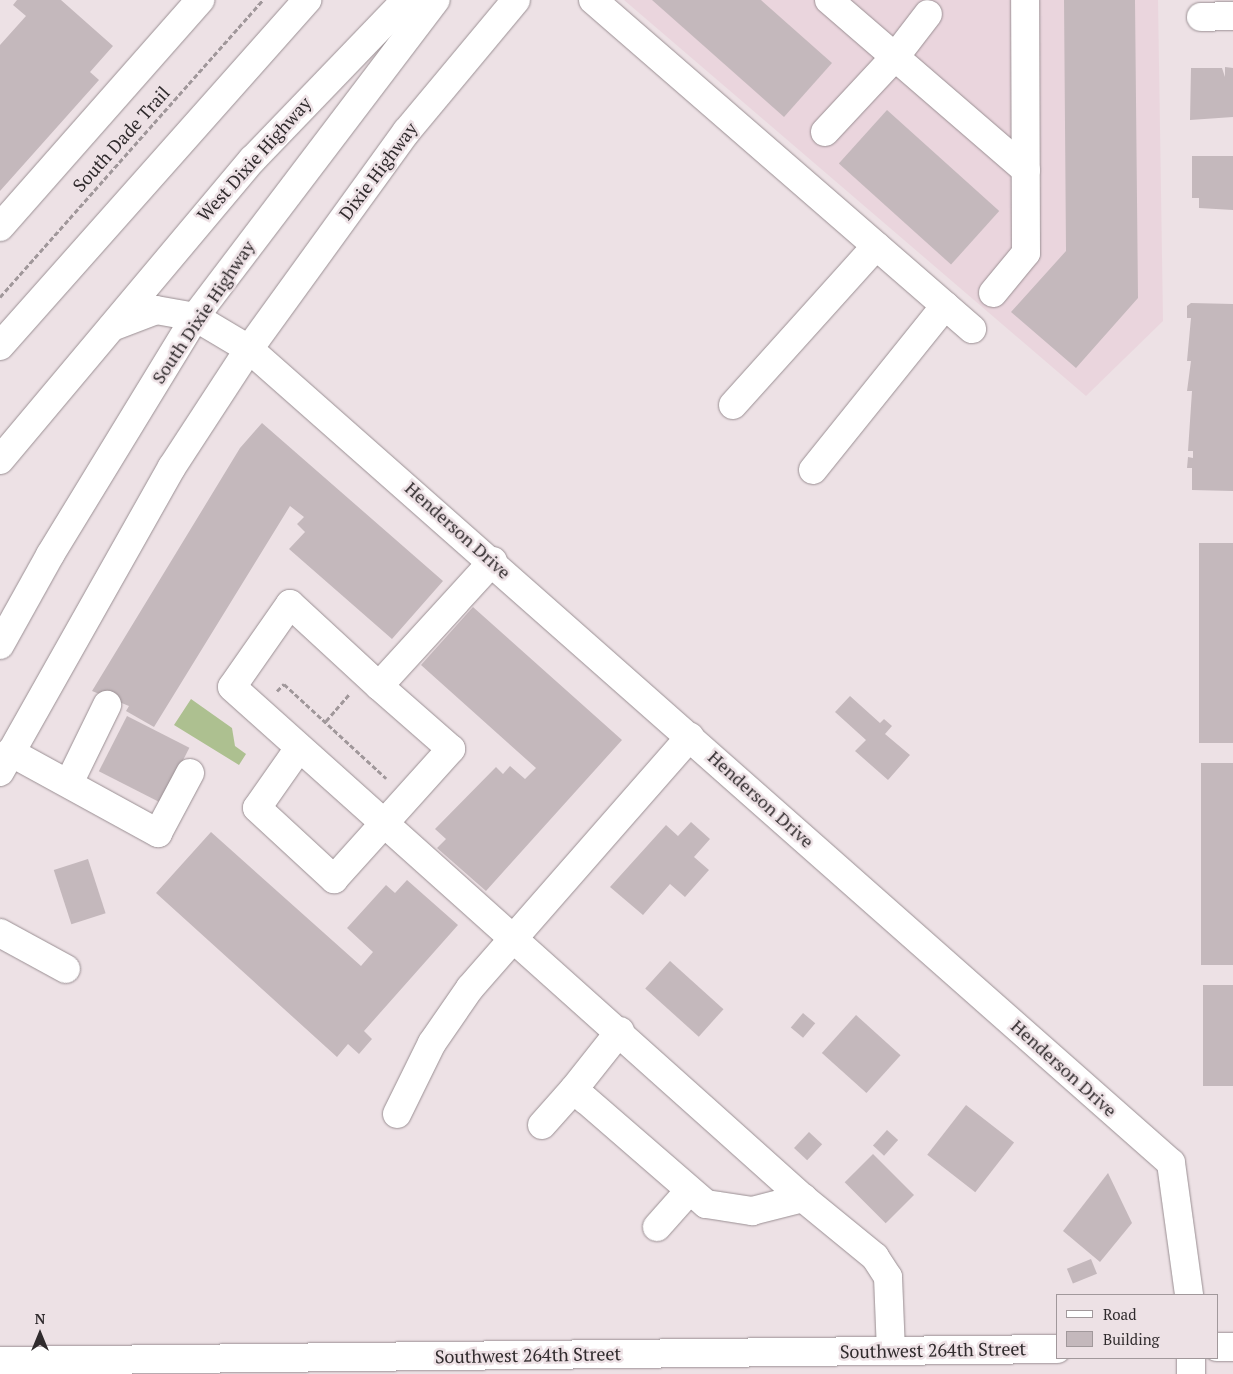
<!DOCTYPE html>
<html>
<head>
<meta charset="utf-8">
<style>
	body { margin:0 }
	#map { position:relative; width:1233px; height:1374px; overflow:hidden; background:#ede1e5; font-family:"PT Serif",serif }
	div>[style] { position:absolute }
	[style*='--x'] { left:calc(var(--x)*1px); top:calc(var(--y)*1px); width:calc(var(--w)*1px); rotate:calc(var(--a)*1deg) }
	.built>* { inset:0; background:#ead5dd }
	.water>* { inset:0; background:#adc090 }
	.building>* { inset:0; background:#c4b8bc; transform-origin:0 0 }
	.path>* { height:3px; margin-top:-1.5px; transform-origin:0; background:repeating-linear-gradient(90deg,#a0979a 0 5px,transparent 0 7.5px) }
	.roads { filter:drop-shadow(0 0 1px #9a8f93) drop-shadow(0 0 1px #9a8f93) }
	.minor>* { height:28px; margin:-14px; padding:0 14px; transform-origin:14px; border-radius:14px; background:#fff }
	.highway>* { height:28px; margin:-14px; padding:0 14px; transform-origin:14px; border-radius:14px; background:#fff }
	span { translate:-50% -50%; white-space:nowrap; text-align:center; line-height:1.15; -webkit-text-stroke:5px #ede1e5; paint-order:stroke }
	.street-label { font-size:18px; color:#302b2d }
	.legend { position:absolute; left:1056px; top:1294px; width:162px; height:65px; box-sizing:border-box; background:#ede1e5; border:1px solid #a1989b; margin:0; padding:6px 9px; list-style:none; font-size:15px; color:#302b2d }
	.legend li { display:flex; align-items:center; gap:10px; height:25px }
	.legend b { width:25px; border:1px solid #a1989b }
	.north { position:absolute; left:15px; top:1309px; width:50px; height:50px; -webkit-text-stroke:4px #ede1e5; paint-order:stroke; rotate:0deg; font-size:14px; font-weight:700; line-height:20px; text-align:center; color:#302b2d }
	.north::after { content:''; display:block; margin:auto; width:18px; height:22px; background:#302b2d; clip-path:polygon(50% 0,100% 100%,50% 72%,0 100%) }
</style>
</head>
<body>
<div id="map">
	<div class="built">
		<i style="clip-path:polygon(624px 0,1158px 0,1163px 321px,1086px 396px)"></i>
	</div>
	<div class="water">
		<i style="clip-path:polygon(191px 699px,232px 728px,235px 746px,246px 754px,239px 765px,174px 725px)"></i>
	</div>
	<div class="building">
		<i style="clip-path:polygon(17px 0,61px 0,113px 46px,90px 72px,99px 80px,0 191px,0 45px,26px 16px,13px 5px)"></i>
		<i style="clip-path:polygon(652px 0,761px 0,832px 63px,784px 117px)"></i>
		<i style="clip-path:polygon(1064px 0,1135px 0,1138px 298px,1076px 368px,1011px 312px,1066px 251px)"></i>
		<i style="clip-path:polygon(1225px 67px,1233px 68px,1233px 117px,1190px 120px,1191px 68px,1222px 68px,1225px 77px)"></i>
		<i style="left:887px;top:110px;width:151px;height:72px;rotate:42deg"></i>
		<i style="clip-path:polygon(1192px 156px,1233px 156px,1233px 210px,1199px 208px,1199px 198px,1192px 198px)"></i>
		<i style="clip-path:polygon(1191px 303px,1233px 304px,1233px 491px,1192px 490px,1192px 468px,1187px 468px,1188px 457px,1193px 458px,1193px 451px,1188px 451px,1192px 391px,1187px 391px,1191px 361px,1187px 361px,1191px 318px,1187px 318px,1187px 306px)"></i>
		<i style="clip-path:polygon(262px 423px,443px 581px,392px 639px,289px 549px,305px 532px,297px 524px,304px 517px,290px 506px,154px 727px,126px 711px,129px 706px,92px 691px,240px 448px)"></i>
		<i style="left:1199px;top:543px;width:34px;height:200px"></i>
		<i style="clip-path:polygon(473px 607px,622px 740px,486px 891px,437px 848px,446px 839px,435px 829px,496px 767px,503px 774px,510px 766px,525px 779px,536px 768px,421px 665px)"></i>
		<i style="clip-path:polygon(850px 696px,880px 723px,884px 719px,892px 726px,885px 734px,910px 755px,888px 780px,855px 751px,866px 740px,835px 712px)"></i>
		<i style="left:127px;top:716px;width:70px;height:62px;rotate:27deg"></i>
		<i style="left:1201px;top:763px;width:32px;height:202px"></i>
		<i style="clip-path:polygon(691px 822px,710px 839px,694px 857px,709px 870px,685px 897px,670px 884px,643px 915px,610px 887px,666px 825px,678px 836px)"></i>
		<i style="clip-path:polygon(211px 832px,361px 966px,373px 952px,347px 928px,386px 885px,395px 893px,407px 880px,458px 925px,364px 1031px,372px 1039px,359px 1054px,348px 1044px,337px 1057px,156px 893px)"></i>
		<i style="left:88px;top:859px;width:57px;height:36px;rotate:72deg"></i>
		<i style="left:670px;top:961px;width:72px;height:37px;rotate:42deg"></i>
		<i style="left:1203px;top:985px;width:30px;height:101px"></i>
		<i style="left:803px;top:1013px;width:16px;height:19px;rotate:40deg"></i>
		<i style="left:856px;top:1015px;width:60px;height:51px;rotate:42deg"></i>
		<i style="left:966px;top:1105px;width:61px;height:63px;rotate:38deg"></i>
		<i style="left:887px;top:1130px;width:15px;height:21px;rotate:42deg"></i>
		<i style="left:809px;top:1132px;width:18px;height:22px;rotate:43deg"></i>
		<i style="left:873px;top:1154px;width:58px;height:40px;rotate:45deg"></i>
		<i style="clip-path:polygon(1108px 1173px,1132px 1223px,1100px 1262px,1063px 1231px)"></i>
		<i style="left:1091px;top:1259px;width:16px;height:26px;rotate:68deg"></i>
	</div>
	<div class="path">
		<i style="--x:0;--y:297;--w:397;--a:-48.5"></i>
		<i style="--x:277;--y:691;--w:10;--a:-45"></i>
		<i style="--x:284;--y:684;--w:139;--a:42.7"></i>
		<i style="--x:326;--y:721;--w:35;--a:-49"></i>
	</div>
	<div class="roads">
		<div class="minor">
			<i style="--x:593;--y:0;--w:502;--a:40.96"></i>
			<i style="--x:829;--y:0;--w:87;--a:40.8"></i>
			<i style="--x:895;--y:57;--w:54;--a:-52.5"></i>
			<i style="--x:1201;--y:17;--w:32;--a:-2"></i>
			<i style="--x:825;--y:132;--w:103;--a:-47"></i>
			<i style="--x:895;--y:57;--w:173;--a:40.8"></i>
			<i style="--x:0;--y:227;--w:303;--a:-48.6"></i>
			<i style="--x:993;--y:293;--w:52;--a:-50.5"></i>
			<i style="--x:1026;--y:253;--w:253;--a:-90.2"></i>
			<i style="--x:112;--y:327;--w:47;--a:-21.1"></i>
			<i style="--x:156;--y:310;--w:40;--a:10"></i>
			<i style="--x:0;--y:346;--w:463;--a:-48.4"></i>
			<i style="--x:249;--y:349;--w:1230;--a:41.44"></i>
			<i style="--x:1171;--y:1163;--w:133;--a:82.2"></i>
			<i style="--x:733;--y:405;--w:214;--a:-48"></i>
			<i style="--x:0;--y:460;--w:393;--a:-50"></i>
			<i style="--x:253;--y:159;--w:221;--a:-46.1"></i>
			<i style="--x:813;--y:470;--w:211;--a:-51.2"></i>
			<i style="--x:493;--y:561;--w:169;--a:132.4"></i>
			<i style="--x:379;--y:686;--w:121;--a:-137.3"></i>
			<i style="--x:290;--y:604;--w:101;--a:124.9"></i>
			<i style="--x:232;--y:687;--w:766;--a:41.83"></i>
			<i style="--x:803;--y:1198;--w:93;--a:39.3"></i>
			<i style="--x:875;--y:1257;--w:24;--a:57"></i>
			<i style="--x:888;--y:1277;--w:74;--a:87.7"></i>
			<i style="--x:299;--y:748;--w:73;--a:125"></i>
			<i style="--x:257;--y:808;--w:105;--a:42.7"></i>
			<i style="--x:334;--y:879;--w:175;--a:-48"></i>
			<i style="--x:451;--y:749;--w:96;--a:-138.8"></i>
			<i style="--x:10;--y:752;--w:169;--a:28.7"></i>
			<i style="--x:158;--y:833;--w:68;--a:-61.9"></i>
			<i style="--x:69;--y:783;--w:87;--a:-64"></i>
			<i style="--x:0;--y:933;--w:75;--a:28.6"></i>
			<i style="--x:620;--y:1031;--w:74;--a:128.4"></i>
			<i style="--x:574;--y:1089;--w:16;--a:43"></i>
			<i style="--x:586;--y:1100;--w:159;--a:40.9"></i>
			<i style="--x:706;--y:1204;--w:47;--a:8.7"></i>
			<i style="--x:752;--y:1211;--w:53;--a:-14.3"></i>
			<i style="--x:397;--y:1114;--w:79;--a:-63.8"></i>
			<i style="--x:432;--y:1043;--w:67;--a:-55.4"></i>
			<i style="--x:470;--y:988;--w:334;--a:-48.8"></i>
			<i style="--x:542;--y:1125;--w:48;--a:-48.4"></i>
			<i style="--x:657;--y:1227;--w:48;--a:-48.4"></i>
			<i style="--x:1217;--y:1347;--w:16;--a:0"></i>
			<i style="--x:1191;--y:1358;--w:16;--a:90"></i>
			<i style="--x:0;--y:1361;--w:1057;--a:-0.65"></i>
		</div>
		<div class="highway">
			<i style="--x:195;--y:317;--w:63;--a:30.7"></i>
			<i style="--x:0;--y:645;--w:103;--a:-60.9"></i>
			<i style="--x:50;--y:555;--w:279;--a:-58.6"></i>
			<i style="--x:195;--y:317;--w:398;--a:-52.8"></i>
			<i style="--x:0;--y:772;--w:350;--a:-60.6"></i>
			<i style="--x:172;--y:467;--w:141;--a:-56.9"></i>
			<i style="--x:249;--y:349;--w:269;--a:-54.1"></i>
			<i style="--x:407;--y:131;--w:170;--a:-50.2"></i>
		</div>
	</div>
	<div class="street-label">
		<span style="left:121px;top:139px;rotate:-48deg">South Dade Trail</span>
		<span style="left:254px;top:159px;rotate:-48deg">West Dixie Highway</span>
		<span style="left:378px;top:171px;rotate:-53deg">Dixie Highway</span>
		<span style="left:203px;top:312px;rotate:-56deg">South Dixie Highway</span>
		<span style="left:458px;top:530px;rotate:42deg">Henderson Drive</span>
		<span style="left:761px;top:799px;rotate:42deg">Henderson Drive</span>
		<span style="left:1064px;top:1068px;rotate:42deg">Henderson Drive</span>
		<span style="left:933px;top:1350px;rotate:-1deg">Southwest 264th Street</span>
		<span style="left:528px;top:1355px;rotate:-1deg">Southwest 264th Street</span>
	</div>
	<ul class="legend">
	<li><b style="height:6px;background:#fff"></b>Road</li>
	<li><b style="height:14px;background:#c4b8bc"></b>Building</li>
	</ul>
	<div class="north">N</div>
</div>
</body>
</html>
